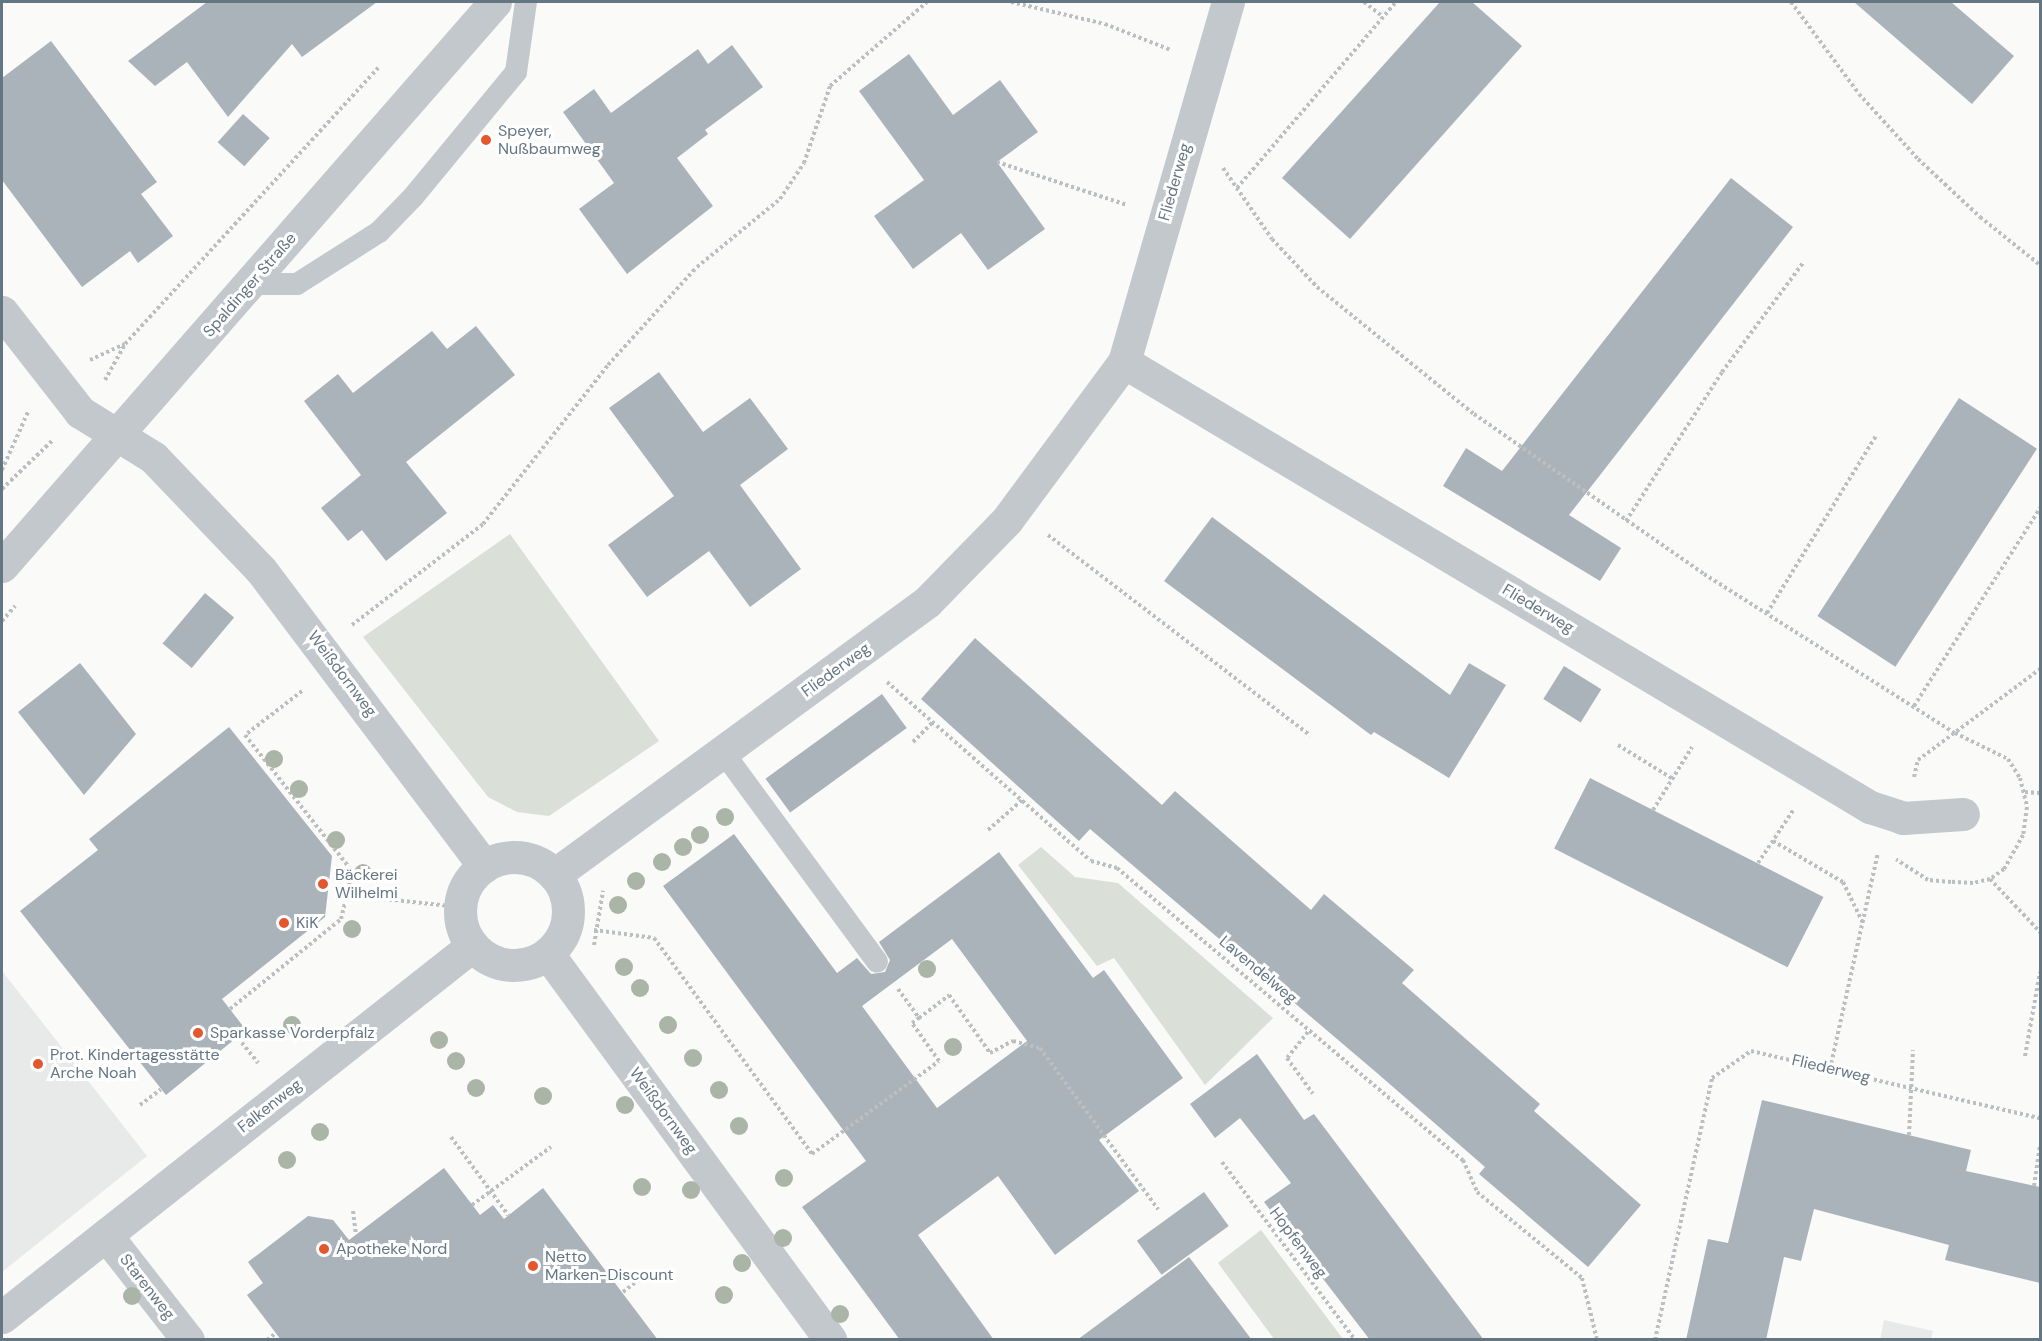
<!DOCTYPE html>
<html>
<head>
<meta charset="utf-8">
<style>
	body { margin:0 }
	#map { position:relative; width:2042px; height:1341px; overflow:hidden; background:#fafaf8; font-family:"DM Sans",sans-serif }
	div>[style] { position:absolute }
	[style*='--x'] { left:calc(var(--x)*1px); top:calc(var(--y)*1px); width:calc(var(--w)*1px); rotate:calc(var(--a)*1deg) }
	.built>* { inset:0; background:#e8e9e9 }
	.green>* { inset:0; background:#dadfd7 }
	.building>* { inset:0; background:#aab3b9; transform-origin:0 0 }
	.path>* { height:4px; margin-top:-2px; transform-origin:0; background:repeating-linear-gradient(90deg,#bbbfc2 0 3px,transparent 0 6px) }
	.service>* { height:22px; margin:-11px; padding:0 11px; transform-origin:11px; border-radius:11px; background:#c3c8cc }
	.minor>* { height:33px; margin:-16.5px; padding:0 16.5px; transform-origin:16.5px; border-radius:16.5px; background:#c3c8cc }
	.minor>.ring { margin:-16.5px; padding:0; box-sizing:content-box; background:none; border:33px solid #c3c8cc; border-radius:50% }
	.tertiary>* { height:33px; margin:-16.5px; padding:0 16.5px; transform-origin:16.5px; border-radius:16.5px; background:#c3c8cc }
	.trees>* { width:18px; height:18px; margin:-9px; border-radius:50%; background:#aab4a7 }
	.dots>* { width:16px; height:16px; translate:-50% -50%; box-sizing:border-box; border:3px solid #fff; border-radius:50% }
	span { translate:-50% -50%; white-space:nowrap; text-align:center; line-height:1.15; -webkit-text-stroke:6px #fff; paint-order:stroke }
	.poi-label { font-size:16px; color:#657683 }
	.left { translate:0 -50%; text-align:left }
	.street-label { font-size:16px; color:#657683 }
	.frame { position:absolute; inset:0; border:3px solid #657683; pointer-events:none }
</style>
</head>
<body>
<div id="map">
	<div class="built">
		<i style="clip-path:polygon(2px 971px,147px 1156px,2px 1272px)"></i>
		<i style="clip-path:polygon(1884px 1320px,1933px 1331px,1931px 1339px,1880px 1340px)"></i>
	</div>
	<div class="green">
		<i style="clip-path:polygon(510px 534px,659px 741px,549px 816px,517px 812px,488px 797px,363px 637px)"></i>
		<i style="clip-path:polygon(1041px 847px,1075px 877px,1118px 883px,1273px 1018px,1205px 1085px,1114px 958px,1097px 966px,1018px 865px)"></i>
		<i style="clip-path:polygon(1261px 1230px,1343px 1339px,1274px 1339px,1218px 1263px)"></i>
	</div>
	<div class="building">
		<i style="clip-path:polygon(207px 2px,377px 2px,302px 57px,292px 44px,228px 117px,187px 62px,155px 86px,128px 61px)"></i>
		<i style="clip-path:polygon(1440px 2px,1472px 2px,1522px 46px,1350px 239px,1282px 178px)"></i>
		<i style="clip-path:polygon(1854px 2px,1951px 2px,2014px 56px,1972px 104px)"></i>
		<i style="clip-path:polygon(51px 41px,157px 182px,141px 194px,173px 236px,138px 263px,130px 251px,82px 287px,2px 180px,2px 78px)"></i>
		<i style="clip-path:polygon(732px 45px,763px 87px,705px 130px,708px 134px,677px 158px,713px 206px,627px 274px,579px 209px,614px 183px,563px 112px,594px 89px,611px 113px,698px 49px,708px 64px)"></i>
		<i style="clip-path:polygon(909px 54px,953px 115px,1000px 80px,1038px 132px,997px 162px,1045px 229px,988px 270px,961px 233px,913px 269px,874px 216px,924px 180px,859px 91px)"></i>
		<i style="left:243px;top:114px;width:36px;height:38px;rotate:42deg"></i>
		<i style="clip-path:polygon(1731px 178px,1793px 227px,1569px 515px,1621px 548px,1600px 581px,1443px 486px,1466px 448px,1502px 471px)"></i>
		<i style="clip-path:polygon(476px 326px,515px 375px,406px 462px,447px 513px,386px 561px,362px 530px,348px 541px,321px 508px,361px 475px,304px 401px,338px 374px,353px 393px,432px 331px,447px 349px)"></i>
		<i style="clip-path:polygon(659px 372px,703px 432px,750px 398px,788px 449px,740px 485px,801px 569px,750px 607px,709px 551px,647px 597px,608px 545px,674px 496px,609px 408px)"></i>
		<i style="left:1959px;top:398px;width:93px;height:260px;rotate:33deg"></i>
		<i style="clip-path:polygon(1212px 517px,1450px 695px,1469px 663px,1506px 685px,1449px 778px,1374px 732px,1371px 735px,1164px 581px)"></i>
		<i style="left:205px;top:593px;width:38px;height:66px;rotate:40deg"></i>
		<i style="clip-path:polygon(975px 638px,1162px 805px,1175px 791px,1311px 910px,1324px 894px,1414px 970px,1402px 983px,1540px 1104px,1534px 1111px,1641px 1205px,1588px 1267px,1479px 1174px,1485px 1167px,1377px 1073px,1090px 829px,1079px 841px,921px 699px)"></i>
		<i style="clip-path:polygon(80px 663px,136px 734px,84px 795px,18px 712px)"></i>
		<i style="left:1564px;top:666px;width:44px;height:39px;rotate:32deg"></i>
		<i style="left:882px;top:694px;width:42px;height:144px;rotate:54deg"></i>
		<i style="clip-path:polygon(229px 727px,332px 856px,325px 917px,222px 999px,246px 1030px,166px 1095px,20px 911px,98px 850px,89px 839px)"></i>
		<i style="left:1590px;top:778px;width:262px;height:79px;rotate:27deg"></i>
		<i style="clip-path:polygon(evenodd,734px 834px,837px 973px,857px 958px,871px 974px,885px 972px,890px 960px,879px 942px,999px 852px,1093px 978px,1104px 970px,1183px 1078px,1099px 1140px,1139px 1191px,1055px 1255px,998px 1176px,918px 1235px,994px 1340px,900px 1340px,802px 1207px,866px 1161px,663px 886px,734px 834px,952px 939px,1027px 1041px,937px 1108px,862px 1006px,952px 939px)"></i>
		<i style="clip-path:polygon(1257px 1054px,1304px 1120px,1314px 1114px,1484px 1340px,1370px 1340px,1264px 1202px,1291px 1183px,1240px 1118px,1215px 1138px,1190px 1104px)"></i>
		<i style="clip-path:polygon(1762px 1100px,1971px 1150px,1966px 1171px,2040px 1187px,2040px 1283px,1945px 1260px,1949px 1245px,1814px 1209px,1801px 1261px,1784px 1257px,1766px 1340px,1686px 1340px,1708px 1239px,1728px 1243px)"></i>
		<i style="clip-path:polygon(444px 1168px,480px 1215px,493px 1205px,504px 1219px,543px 1188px,658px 1340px,281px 1340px,247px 1295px,263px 1283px,248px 1262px,308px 1216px,333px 1220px,349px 1240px)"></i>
		<i style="left:1204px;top:1192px;width:42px;height:83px;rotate:54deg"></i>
		<i style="clip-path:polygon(1189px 1257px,1252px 1340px,1077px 1340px)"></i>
	</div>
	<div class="path">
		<i style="--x:1011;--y:2;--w:97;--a:13.2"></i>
		<i style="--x:1105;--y:24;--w:71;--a:21.5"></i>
		<i style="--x:1364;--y:2;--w:24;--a:38"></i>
		<i style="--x:1791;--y:2;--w:114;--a:53.5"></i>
		<i style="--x:1859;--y:94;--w:88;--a:47.8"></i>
		<i style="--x:1918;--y:159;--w:85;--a:43.1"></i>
		<i style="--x:1980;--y:217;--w:77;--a:38.7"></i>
		<i style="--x:997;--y:162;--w:137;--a:18.3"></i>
		<i style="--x:1223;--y:168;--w:86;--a:55.4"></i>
		<i style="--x:1272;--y:239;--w:66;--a:46.8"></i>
		<i style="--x:1317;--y:287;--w:202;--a:39"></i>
		<i style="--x:1474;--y:414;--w:280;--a:34.8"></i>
		<i style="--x:1704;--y:574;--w:297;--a:32.4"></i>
		<i style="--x:1955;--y:733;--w:59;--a:26.1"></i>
		<i style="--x:2008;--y:759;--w:22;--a:58"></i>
		<i style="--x:2020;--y:778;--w:30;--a:76"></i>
		<i style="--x:2027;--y:807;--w:28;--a:98"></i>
		<i style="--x:2023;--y:835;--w:39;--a:119"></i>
		<i style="--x:2004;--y:869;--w:17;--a:144"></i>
		<i style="--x:1990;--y:879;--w:17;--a:167"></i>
		<i style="--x:1973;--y:883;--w:22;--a:-177"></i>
		<i style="--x:1951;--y:882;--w:23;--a:-175"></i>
		<i style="--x:1928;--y:880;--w:38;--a:-147"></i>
		<i style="--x:1237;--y:188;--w:245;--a:-49.5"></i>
		<i style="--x:90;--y:360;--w:38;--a:-25"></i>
		<i style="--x:105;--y:380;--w:41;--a:-60.9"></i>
		<i style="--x:125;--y:344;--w:377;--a:-47.5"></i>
		<i style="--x:2;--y:470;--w:64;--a:-65.9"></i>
		<i style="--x:2;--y:489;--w:71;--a:-43.9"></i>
		<i style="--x:1626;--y:521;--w:177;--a:-57.2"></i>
		<i style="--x:1722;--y:372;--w:136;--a:-53.4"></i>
		<i style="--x:1048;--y:535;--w:330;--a:37.4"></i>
		<i style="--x:1767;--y:613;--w:208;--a:-58.4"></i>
		<i style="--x:2;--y:621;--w:20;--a:-49"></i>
		<i style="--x:352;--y:625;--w:165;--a:-37.6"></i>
		<i style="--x:483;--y:524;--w:202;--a:-51.8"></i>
		<i style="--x:608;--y:365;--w:132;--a:-47.8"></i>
		<i style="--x:697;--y:267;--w:107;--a:-39.3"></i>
		<i style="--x:780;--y:199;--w:43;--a:-56.3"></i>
		<i style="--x:804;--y:163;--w:81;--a:-71.3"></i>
		<i style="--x:830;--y:86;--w:128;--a:-40.9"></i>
		<i style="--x:887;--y:682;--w:271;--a:41.3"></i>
		<i style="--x:1091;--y:861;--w:27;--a:15"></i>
		<i style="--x:1117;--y:868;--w:453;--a:40.2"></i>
		<i style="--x:1463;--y:1160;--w:35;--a:66"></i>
		<i style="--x:1477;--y:1192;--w:136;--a:39.3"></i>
		<i style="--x:1582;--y:1278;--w:64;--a:76.4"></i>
		<i style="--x:302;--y:691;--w:72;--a:142.3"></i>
		<i style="--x:245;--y:735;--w:173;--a:51.8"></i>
		<i style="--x:352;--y:871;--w:25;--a:102"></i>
		<i style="--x:347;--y:895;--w:113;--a:6.1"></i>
		<i style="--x:1914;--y:706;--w:235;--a:-57.5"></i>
		<i style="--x:913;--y:742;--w:28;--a:-45"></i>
		<i style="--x:1618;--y:745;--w:65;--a:31.7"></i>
		<i style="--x:1914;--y:777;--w:17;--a:-77"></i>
		<i style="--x:1918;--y:760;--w:152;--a:-36.7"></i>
		<i style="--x:2025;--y:792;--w:15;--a:4"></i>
		<i style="--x:1653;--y:810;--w:74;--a:-58.2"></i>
		<i style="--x:988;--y:830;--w:45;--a:-41.4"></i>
		<i style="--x:1773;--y:841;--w:81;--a:30.4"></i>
		<i style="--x:1843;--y:882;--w:46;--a:64"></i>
		<i style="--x:1758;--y:863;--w:65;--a:-56.3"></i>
		<i style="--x:1990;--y:879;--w:73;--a:46.7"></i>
		<i style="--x:594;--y:930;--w:61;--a:7.6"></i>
		<i style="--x:654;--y:938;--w:268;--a:53.8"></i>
		<i style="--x:812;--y:1154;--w:157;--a:-36.2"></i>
		<i style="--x:939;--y:1061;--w:47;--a:-125.4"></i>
		<i style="--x:912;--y:1023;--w:9;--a:-36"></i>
		<i style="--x:594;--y:945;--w:55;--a:-80.5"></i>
		<i style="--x:898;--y:989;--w:36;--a:54"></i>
		<i style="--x:919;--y:1018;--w:38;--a:-37"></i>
		<i style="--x:949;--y:995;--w:71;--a:54.7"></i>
		<i style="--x:990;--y:1053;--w:26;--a:-28"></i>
		<i style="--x:1013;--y:1041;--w:28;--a:15"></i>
		<i style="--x:1040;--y:1048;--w:200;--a:53.8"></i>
		<i style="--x:230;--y:1009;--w:143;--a:-39"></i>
		<i style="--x:341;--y:919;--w:25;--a:-76"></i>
		<i style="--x:1308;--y:1032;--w:33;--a:129"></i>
		<i style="--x:1287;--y:1058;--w:44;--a:54.2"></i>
		<i style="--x:238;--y:1038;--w:32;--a:51"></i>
		<i style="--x:2025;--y:1056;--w:85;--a:-79.9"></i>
		<i style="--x:1830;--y:1069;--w:221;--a:-77.5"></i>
		<i style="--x:140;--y:1105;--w:26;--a:-37"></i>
		<i style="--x:1909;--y:1135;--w:85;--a:-87.3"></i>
		<i style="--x:451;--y:1137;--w:97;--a:53.8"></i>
		<i style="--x:1222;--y:1162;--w:222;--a:53.2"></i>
		<i style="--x:2034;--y:1186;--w:41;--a:-81.7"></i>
		<i style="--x:472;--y:1205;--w:98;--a:-36.3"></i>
		<i style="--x:353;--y:1211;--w:23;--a:83"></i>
		<i style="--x:623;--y:1292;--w:31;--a:-38"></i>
		<i style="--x:267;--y:1340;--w:11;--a:-38"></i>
		<i style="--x:1655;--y:1340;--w:268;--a:-77.7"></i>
		<i style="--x:1712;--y:1078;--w:47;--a:-34.7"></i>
		<i style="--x:1751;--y:1051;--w:297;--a:13.1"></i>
	</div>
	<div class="service">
		<i style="--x:251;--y:284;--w:46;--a:0"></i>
		<i style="--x:297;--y:284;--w:97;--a:-32.4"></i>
		<i style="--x:379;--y:232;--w:49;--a:-45.8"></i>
		<i style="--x:413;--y:197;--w:162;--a:-50.5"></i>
		<i style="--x:516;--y:72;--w:71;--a:-81.9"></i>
		<i style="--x:723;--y:752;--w:260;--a:53.7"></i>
	</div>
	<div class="minor">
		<i style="--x:2;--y:312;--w:127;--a:52"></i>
		<i style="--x:80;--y:412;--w:86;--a:31.7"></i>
		<i style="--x:153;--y:457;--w:156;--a:46.3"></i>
		<i style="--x:261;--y:570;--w:371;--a:53"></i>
		<i style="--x:1124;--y:362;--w:869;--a:30.82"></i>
		<i style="--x:1870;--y:807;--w:35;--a:18"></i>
		<i style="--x:1903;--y:818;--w:60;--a:-3.8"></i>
		<i class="ring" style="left:460px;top:857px;width:75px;height:75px"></i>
		<i style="--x:554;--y:875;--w:462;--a:-36.2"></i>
		<i style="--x:927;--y:602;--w:115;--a:-45.7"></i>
		<i style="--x:1007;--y:520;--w:197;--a:-53.5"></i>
		<i style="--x:1124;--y:362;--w:375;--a:-73.9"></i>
		<i style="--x:548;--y:954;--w:478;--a:53.8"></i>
		<i style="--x:106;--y:1235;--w:133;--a:52"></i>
		<i style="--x:2;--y:1317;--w:599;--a:-38.29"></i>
	</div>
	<div class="tertiary">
		<i style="--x:2;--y:566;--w:749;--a:-48.84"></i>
	</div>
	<div class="trees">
		<i style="left:274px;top:759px"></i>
		<i style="left:299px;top:789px"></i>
		<i style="left:725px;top:817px"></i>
		<i style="left:700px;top:835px"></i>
		<i style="left:336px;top:840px"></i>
		<i style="left:683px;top:847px"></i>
		<i style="left:662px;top:862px"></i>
		<i style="left:363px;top:873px"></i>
		<i style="left:636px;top:881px"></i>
		<i style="left:618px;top:905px"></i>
		<i style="left:352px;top:929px"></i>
		<i style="left:624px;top:967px"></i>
		<i style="left:927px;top:969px"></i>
		<i style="left:640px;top:988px"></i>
		<i style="left:292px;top:1025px"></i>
		<i style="left:668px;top:1025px"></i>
		<i style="left:439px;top:1040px"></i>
		<i style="left:953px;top:1047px"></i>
		<i style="left:693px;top:1058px"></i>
		<i style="left:456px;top:1061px"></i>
		<i style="left:476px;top:1088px"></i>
		<i style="left:719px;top:1090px"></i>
		<i style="left:543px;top:1096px"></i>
		<i style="left:625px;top:1105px"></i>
		<i style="left:739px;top:1126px"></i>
		<i style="left:320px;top:1132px"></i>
		<i style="left:287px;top:1160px"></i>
		<i style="left:784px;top:1178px"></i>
		<i style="left:642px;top:1187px"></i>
		<i style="left:691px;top:1190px"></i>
		<i style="left:783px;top:1238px"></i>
		<i style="left:742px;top:1263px"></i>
		<i style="left:724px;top:1295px"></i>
		<i style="left:132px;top:1296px"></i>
		<i style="left:840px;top:1314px"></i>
	</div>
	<div class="dots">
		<i style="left:486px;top:140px;background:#e4572e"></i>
		<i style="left:323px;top:884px;background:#e4572e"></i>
		<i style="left:284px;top:923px;background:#e4572e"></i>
		<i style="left:198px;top:1033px;background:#e4572e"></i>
		<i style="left:38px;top:1064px;background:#e4572e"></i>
		<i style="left:324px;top:1249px;background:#e4572e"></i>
		<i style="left:533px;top:1266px;background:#e4572e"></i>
	</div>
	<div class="poi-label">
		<span class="left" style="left:498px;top:140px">Speyer,<br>Nußbaumweg</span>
		<span class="left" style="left:335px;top:884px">Bäckerei<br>Wilhelmi</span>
		<span class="left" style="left:296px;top:923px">KiK</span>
		<span class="left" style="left:210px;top:1033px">Sparkasse Vorderpfalz</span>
		<span class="left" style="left:50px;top:1064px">Prot. Kindertagesstätte<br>Arche Noah</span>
		<span class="left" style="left:336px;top:1249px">Apotheke Nord</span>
		<span class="left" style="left:545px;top:1266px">Netto<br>Marken-Discount</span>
	</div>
	<div class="street-label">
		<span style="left:1175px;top:182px;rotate:-74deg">Fliederweg</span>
		<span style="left:250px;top:285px;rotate:-49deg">Spaldinger Straße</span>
		<span style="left:1538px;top:609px;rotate:31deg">Fliederweg</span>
		<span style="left:836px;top:670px;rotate:-36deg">Fliederweg</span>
		<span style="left:342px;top:674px;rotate:53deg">Weißdornweg</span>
		<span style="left:1258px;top:970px;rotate:40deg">Lavendelweg</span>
		<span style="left:1831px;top:1069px;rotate:13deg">Fliederweg</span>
		<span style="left:270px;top:1106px;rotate:-38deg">Falkenweg</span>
		<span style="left:663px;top:1111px;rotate:54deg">Weißdornweg</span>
		<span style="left:1298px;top:1243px;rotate:53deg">Hopfenweg</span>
		<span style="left:147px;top:1287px;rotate:52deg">Starenweg</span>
	</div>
	<div class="frame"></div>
</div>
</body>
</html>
